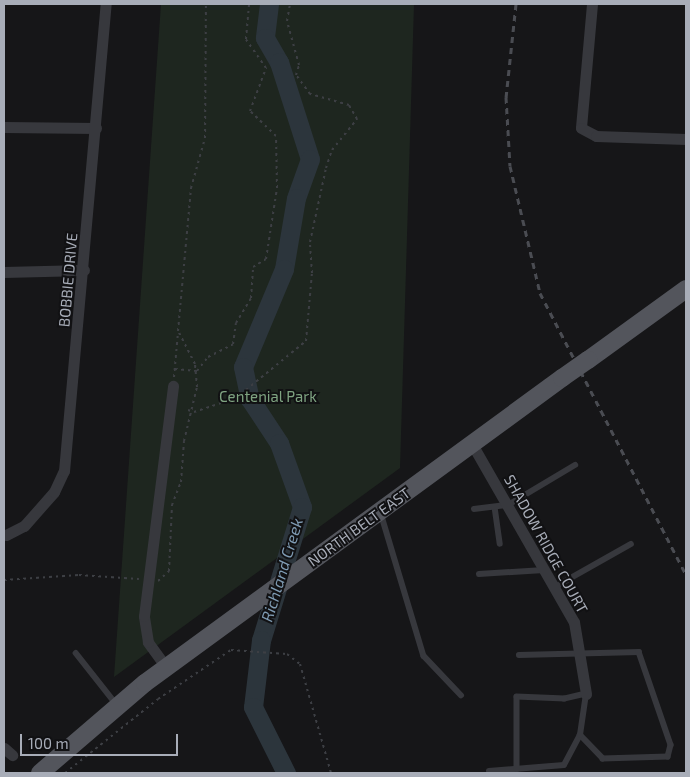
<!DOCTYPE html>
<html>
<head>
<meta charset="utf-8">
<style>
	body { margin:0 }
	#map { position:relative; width:690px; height:777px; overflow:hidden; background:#161618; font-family:"Exo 2",sans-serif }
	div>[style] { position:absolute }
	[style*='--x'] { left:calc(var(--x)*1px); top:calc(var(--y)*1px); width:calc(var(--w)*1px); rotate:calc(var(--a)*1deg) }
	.green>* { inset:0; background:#1e261f }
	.river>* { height:19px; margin:-9.5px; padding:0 9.5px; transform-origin:9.5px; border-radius:9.5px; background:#2c353c }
	.path>* { height:2px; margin-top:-1px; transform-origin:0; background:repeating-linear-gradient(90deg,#3d3f44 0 2.5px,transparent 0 6.5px) }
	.service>* { height:5.5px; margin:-2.75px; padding:0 2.75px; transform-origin:2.75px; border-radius:2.75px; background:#37383d }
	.minor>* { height:11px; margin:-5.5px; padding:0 5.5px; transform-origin:5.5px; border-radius:5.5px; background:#37383d }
	.primary>* { height:18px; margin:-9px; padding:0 9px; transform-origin:9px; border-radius:9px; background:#53555c }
	.rail>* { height:3px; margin-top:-1.5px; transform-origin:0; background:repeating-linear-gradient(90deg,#4a4c52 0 6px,transparent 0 11px) }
	.primary-bridge>* { height:18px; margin:-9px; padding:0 9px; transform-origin:9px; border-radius:9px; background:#53555c }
	span { translate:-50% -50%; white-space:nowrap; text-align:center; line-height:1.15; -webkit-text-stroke:4px #111113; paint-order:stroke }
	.street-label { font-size:15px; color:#a8adb8 }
	.park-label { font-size:15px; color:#7fa381 }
	.water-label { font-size:16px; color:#7f9bb3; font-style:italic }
	.frame { position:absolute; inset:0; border:5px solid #a8adb8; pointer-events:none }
	.scale { position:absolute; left:20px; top:734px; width:158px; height:22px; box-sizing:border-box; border:2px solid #a8adb8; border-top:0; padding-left:6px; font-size:15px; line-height:18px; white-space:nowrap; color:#a8adb8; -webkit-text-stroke:4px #111113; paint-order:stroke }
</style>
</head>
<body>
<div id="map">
	<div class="green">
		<i style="clip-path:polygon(161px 4px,414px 4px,400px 468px,114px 677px)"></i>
	</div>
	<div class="river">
		<i style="--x:269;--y:4;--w:34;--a:97"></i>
		<i style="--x:265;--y:38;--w:28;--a:60"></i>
		<i style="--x:279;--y:62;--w:102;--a:72.3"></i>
		<i style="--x:310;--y:159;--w:41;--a:109.7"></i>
		<i style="--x:296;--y:198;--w:72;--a:99.6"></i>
		<i style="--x:284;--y:269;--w:106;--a:112.7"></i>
		<i style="--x:243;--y:367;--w:33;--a:78"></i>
		<i style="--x:250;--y:399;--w:53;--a:56.6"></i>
		<i style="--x:279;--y:443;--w:68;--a:70.2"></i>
		<i style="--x:302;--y:507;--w:139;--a:107.1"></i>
		<i style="--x:261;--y:640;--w:67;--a:96.8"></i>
		<i style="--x:253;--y:707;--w:74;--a:63.4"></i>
	</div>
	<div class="path">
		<i style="--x:175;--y:369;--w:22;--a:5"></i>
		<i style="--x:197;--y:371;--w:18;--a:-52"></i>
		<i style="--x:208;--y:357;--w:28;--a:-27"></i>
		<i style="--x:233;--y:344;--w:21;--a:-82"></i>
		<i style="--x:236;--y:323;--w:29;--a:-59"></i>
		<i style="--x:251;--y:298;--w:31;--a:-86"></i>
		<i style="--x:253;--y:267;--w:15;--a:-32"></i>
		<i style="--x:266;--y:259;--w:72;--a:-81.2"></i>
		<i style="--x:277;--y:188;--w:52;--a:-91.1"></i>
		<i style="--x:276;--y:136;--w:36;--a:-136"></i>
		<i style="--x:250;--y:111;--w:46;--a:-69.6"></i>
		<i style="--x:266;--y:68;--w:35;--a:-125"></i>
		<i style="--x:246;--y:39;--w:35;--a:-85"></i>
		<i style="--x:174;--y:377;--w:45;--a:-84.9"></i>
		<i style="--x:188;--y:410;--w:6;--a:18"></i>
		<i style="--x:194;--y:412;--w:44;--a:-18.4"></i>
		<i style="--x:236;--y:398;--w:90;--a:-39.2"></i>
		<i style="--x:306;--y:341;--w:68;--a:-85"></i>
		<i style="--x:312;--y:273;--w:31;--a:-94"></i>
		<i style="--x:310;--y:242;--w:76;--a:-77.8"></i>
		<i style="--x:326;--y:168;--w:19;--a:-72"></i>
		<i style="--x:332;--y:150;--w:40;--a:-51"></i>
		<i style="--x:357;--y:119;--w:16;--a:-120"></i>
		<i style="--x:349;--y:105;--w:41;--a:-164.2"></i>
		<i style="--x:310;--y:94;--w:24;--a:-126"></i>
		<i style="--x:296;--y:75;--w:10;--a:-73"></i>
		<i style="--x:299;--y:65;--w:46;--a:-105.3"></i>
		<i style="--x:287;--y:21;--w:17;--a:-80"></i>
		<i style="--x:4;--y:580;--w:75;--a:-3.8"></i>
		<i style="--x:79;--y:575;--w:60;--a:3.8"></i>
		<i style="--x:158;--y:581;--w:15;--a:-42"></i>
		<i style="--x:169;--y:571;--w:66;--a:-87.4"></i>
		<i style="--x:172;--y:505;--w:25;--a:-69"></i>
		<i style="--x:181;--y:482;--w:41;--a:-85.8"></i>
		<i style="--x:184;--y:441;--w:56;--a:-76.5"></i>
		<i style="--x:197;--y:387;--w:23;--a:-95"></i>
		<i style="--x:195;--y:364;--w:37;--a:-117"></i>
		<i style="--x:178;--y:331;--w:144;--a:-84.8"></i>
		<i style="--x:191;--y:188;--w:52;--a:-74.4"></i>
		<i style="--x:205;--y:138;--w:134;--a:-89.6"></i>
		<i style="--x:65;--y:773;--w:119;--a:-38.5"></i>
		<i style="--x:158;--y:699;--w:88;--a:-33.9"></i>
		<i style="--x:231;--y:650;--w:56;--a:4.1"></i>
		<i style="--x:287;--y:654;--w:16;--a:38"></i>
		<i style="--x:300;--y:664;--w:113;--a:74.1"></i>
	</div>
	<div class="service">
		<i style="--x:495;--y:507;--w:37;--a:82"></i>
		<i style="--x:474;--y:509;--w:34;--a:-7"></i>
		<i style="--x:508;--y:505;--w:78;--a:-30.8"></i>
		<i style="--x:381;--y:513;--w:149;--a:73.3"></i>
		<i style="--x:424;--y:656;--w:54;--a:46.5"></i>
		<i style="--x:479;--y:574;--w:65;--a:-3.5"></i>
		<i style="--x:555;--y:587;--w:87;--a:-29.5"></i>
		<i style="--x:76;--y:653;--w:66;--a:51.7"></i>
		<i style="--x:519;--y:655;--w:120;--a:-1.4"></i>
		<i style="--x:639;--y:652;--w:98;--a:71"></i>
		<i style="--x:671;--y:745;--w:12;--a:104"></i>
		<i style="--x:668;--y:757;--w:65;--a:178.2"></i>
		<i style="--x:603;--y:759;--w:33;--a:-134"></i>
		<i style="--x:489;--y:771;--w:75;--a:-4.6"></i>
		<i style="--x:564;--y:765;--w:34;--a:-62"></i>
		<i style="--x:580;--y:735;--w:41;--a:-81.7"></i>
		<i style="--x:586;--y:694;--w:22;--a:167"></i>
		<i style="--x:565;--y:699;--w:48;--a:-177.6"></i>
		<i style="--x:517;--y:697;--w:72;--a:90"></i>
	</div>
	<div class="minor">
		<i style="--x:592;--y:4;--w:124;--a:95.1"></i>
		<i style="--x:581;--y:128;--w:17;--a:28"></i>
		<i style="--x:596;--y:136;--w:90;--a:1.9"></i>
		<i style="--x:4;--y:127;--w:92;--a:0.6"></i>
		<i style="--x:4;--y:272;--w:80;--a:-1.4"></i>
		<i style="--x:472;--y:444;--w:205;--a:60.2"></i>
		<i style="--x:574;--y:622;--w:73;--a:80.5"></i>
		<i style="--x:6;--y:535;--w:20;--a:-27"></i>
		<i style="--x:24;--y:526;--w:45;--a:-48.6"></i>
		<i style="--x:54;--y:492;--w:23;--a:-65"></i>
		<i style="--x:64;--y:471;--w:469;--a:-84.9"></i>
		<i style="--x:166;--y:667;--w:31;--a:-126"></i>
		<i style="--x:148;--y:642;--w:26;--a:-99"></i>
		<i style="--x:144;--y:616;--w:232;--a:-82.8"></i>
		<i style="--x:4;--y:748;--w:11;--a:41"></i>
	</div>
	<div class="primary">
		<i style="--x:588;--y:360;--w:121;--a:-35.9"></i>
		<i style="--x:40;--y:773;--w:138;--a:-40.6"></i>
		<i style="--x:145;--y:683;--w:517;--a:-36.18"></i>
	</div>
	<div class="rail">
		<i style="--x:516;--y:4;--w:94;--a:96.1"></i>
		<i style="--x:506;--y:97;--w:69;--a:86.7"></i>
		<i style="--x:510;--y:166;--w:130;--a:76.7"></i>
		<i style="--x:540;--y:293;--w:318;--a:62.6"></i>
	</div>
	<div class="primary-bridge">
		<i style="--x:562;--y:378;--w:32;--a:-35"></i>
	</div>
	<div class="street-label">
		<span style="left:68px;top:280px;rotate:-85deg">BOBBIE DRIVE</span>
		<span style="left:359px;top:527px;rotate:-36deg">NORTH BELT EAST</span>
		<span style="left:546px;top:544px;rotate:61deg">SHADOW RIDGE COURT</span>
	</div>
	<div class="park-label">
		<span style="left:268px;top:397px">Centenial Park</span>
	</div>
	<div class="water-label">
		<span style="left:282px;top:570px;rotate:-73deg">Richland Creek</span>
	</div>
	<div class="frame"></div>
	<div class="scale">100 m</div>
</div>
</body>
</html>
